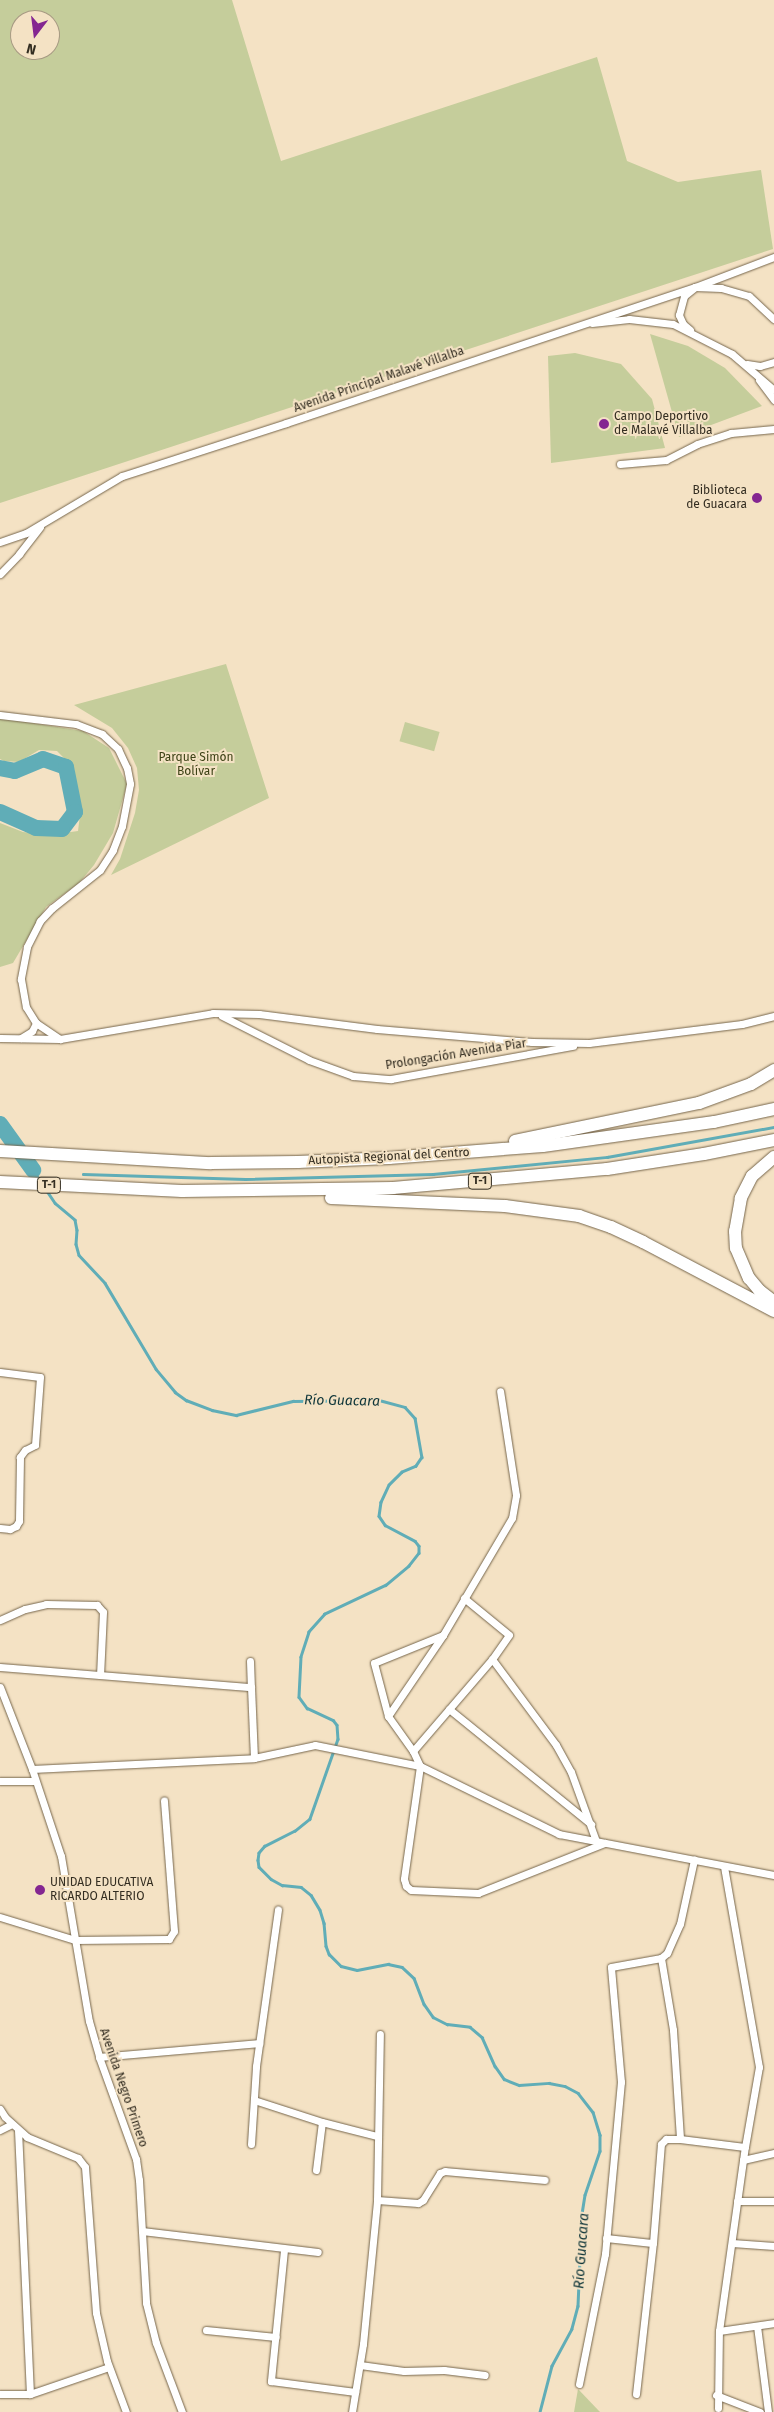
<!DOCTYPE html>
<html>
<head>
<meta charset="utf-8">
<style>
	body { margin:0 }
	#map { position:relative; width:774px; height:2412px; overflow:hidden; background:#f4e2c4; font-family:"Fira Sans",sans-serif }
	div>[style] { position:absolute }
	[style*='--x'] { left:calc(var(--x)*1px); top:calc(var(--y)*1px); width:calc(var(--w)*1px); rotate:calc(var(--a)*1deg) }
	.green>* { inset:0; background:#c5cd9b; transform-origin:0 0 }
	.stream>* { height:2.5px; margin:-1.25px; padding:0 1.25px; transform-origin:1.25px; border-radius:1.25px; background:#60adb7 }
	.river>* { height:16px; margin:-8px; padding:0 8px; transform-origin:8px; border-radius:8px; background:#60adb7 }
	.roads { filter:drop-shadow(0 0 1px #76664c) drop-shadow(0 0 1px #76664c) }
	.street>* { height:7px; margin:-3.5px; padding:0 3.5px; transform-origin:3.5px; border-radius:3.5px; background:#fff }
	.highway>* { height:12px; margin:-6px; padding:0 6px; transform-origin:6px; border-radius:6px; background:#fff }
	.dots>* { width:14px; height:14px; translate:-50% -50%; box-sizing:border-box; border:2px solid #f4e2c4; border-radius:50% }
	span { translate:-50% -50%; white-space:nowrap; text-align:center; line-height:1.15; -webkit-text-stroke:4px #f4e2c4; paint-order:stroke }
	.shield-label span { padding:1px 4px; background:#f4e2c4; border:1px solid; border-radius:4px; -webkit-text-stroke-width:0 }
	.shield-label { font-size:11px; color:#332d21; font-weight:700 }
	.street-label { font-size:12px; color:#332d21 }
	.poi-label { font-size:12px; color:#332d21 }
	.left { translate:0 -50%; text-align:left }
	.right { translate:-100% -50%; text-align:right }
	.park-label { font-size:12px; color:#3d4216 }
	.water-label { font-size:14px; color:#0e3539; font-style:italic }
	.north { position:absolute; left:10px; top:10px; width:50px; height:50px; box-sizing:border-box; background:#f4e2c4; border:1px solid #a79a83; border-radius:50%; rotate:195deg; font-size:14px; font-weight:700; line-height:20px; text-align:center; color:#332d21 }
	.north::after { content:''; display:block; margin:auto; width:18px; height:22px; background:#842691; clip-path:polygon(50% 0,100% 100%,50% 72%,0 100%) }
</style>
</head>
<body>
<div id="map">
	<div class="green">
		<i style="clip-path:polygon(evenodd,0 0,232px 0,281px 161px,597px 57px,627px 161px,678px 182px,761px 170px,773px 249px,0 503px,0 0,20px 20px,50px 20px,50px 50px,20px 50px,20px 20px)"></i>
		<i style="clip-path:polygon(650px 334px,688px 346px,725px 368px,762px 406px,679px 437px)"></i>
		<i style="clip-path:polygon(575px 353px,621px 364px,652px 399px,665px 448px,551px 463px,548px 356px)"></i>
		<i style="clip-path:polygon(226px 664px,269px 798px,111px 875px,120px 859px,135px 813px,139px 790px,137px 768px,128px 748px,112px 728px,74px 705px)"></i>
		<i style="clip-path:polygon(0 718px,83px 731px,109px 748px,127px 784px,113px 833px,94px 865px,79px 883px,46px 907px,13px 963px,0 967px,0 823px,23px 832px,49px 835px,78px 831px,80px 815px,74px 768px,57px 751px,39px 750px,19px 762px,4px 761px,0 759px)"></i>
		<i style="left:405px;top:722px;width:36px;height:20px;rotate:16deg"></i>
		<i style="clip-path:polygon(578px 2389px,600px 2412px,574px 2412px)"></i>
	</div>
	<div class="stream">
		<i style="--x:33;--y:1170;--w:11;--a:56"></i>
		<i style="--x:83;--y:1174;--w:162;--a:1.8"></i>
		<i style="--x:245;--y:1179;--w:188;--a:-1.5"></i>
		<i style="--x:433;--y:1174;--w:175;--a:-5.6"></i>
		<i style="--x:607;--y:1157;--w:170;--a:-10.2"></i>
		<i style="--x:45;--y:1188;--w:18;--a:56"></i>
		<i style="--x:55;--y:1203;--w:26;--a:40"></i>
		<i style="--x:75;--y:1220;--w:10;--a:79"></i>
		<i style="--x:77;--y:1230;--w:14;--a:94"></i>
		<i style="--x:76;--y:1244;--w:11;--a:75"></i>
		<i style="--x:79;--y:1255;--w:38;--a:47"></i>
		<i style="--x:105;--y:1283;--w:100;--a:59.3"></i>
		<i style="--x:156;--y:1369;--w:30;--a:50"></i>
		<i style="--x:175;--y:1392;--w:14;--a:36"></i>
		<i style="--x:186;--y:1400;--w:28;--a:21"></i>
		<i style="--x:212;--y:1410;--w:25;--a:12"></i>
		<i style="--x:236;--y:1415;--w:59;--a:-13.8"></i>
		<i style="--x:293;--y:1401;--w:86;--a:-0.7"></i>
		<i style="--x:379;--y:1400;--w:27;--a:15"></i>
		<i style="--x:405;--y:1407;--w:15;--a:48"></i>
		<i style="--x:415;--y:1418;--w:40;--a:80"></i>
		<i style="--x:422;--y:1457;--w:11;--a:124"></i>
		<i style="--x:416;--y:1466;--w:15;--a:157"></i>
		<i style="--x:402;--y:1472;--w:18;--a:135"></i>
		<i style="--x:389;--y:1485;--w:19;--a:115"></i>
		<i style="--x:381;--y:1502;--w:14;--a:98"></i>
		<i style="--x:379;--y:1516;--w:11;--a:56"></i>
		<i style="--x:385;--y:1525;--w:34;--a:28"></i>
		<i style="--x:415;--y:1541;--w:6;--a:51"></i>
		<i style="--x:419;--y:1546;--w:7;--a:90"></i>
		<i style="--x:419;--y:1553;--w:16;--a:128"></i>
		<i style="--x:409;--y:1566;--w:30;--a:140"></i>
		<i style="--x:386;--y:1585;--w:68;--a:154.6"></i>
		<i style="--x:325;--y:1614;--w:24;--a:132"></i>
		<i style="--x:309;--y:1632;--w:26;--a:108"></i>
		<i style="--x:301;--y:1657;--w:40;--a:92.9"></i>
		<i style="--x:299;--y:1697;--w:14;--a:54"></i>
		<i style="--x:307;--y:1708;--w:29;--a:25"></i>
		<i style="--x:333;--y:1720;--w:6;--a:51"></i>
		<i style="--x:337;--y:1725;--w:14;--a:86"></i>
		<i style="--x:338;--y:1739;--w:85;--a:109.3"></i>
		<i style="--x:310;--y:1819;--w:19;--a:141"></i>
		<i style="--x:295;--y:1831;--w:34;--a:153"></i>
		<i style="--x:265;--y:1846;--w:9;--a:131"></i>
		<i style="--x:259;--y:1853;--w:7;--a:98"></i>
		<i style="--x:258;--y:1860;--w:7;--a:82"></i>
		<i style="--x:259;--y:1867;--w:17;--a:45"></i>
		<i style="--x:271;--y:1879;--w:13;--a:29"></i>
		<i style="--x:282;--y:1885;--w:19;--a:6"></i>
		<i style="--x:301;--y:1887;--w:13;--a:39"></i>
		<i style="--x:311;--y:1895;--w:17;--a:59"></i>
		<i style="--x:320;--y:1910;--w:14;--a:73"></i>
		<i style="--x:324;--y:1923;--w:23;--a:85"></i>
		<i style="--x:326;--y:1946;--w:9;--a:69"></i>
		<i style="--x:329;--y:1954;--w:17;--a:45"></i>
		<i style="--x:341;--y:1966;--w:16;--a:14"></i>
		<i style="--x:357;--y:1970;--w:32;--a:-11"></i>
		<i style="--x:388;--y:1964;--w:14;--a:12"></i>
		<i style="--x:402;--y:1967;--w:16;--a:43"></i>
		<i style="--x:414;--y:1978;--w:28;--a:69"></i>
		<i style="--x:424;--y:2004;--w:16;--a:55"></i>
		<i style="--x:433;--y:2017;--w:16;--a:27"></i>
		<i style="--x:447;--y:2024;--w:23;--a:7"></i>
		<i style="--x:470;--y:2027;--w:16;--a:40"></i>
		<i style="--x:482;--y:2037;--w:32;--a:66"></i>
		<i style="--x:495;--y:2066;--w:16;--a:55"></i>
		<i style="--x:504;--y:2079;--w:16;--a:22"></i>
		<i style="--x:519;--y:2085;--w:30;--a:-4"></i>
		<i style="--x:549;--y:2083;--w:16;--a:11"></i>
		<i style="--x:565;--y:2086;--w:15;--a:28"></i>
		<i style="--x:578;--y:2093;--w:24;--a:52"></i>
		<i style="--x:593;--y:2112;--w:24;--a:73"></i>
		<i style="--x:600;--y:2135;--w:16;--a:90"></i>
		<i style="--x:600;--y:2151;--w:46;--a:108.8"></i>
		<i style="--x:585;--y:2195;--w:19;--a:99"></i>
		<i style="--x:582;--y:2214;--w:92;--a:92.5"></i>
		<i style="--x:578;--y:2306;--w:24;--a:105"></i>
		<i style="--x:572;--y:2329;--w:42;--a:118.4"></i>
		<i style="--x:552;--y:2366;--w:48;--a:104.6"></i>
	</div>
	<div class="river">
		<i style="--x:0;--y:768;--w:15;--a:11"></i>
		<i style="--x:15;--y:771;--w:30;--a:-23"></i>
		<i style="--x:43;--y:759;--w:24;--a:19"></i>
		<i style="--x:66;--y:767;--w:46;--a:78.7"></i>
		<i style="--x:75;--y:812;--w:21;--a:127"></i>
		<i style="--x:62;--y:829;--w:26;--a:-178"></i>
		<i style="--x:36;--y:828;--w:39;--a:-156"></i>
		<i style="--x:0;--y:1124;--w:57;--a:54.3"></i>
	</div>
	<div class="roads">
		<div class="street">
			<i style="--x:592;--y:323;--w:37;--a:-6"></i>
			<i style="--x:629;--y:319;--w:44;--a:6.5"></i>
			<i style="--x:673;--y:324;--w:66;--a:27"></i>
			<i style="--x:732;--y:354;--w:55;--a:40.6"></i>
			<i style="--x:690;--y:330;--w:9;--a:-139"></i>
			<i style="--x:683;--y:324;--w:10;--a:-114"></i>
			<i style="--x:679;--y:315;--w:20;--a:-75"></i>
			<i style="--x:684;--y:296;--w:14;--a:-39"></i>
			<i style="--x:695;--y:287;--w:26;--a:2"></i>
			<i style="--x:721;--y:288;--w:29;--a:16"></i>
			<i style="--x:749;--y:296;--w:34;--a:43"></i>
			<i style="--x:747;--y:364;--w:13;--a:9"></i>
			<i style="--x:760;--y:366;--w:15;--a:-16"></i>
			<i style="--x:759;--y:380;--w:25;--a:53"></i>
			<i style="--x:620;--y:464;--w:46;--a:-5"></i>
			<i style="--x:666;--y:460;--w:35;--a:-27"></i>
			<i style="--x:697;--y:444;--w:36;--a:-18"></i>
			<i style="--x:731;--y:433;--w:43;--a:-5.3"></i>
			<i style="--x:0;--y:542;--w:28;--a:-19"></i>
			<i style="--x:26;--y:533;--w:112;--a:-30.7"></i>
			<i style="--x:122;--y:476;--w:172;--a:-17.9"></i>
			<i style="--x:286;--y:423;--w:431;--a:-18.4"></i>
			<i style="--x:695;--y:287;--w:85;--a:-20.8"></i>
			<i style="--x:0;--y:574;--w:28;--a:-46"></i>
			<i style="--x:19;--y:554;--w:34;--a:-52"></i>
			<i style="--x:0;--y:715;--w:77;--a:6.8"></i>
			<i style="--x:76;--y:724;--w:28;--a:21"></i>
			<i style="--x:102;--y:734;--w:22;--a:43"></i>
			<i style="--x:118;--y:749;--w:21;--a:65"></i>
			<i style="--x:127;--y:768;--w:16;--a:79"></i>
			<i style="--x:130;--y:784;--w:43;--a:100.8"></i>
			<i style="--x:122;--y:826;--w:26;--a:111"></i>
			<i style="--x:113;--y:850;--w:24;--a:123"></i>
			<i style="--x:100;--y:870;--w:61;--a:141.6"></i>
			<i style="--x:52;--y:908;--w:18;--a:133"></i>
			<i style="--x:40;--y:921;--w:29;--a:117"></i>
			<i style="--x:27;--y:947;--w:33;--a:101"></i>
			<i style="--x:21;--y:979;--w:28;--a:80"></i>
			<i style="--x:26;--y:1007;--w:19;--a:58"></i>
			<i style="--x:36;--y:1023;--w:29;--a:34"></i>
			<i style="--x:222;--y:1016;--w:97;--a:26.8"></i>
			<i style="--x:309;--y:1060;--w:47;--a:20"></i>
			<i style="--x:353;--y:1076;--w:38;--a:5"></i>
			<i style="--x:391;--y:1079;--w:185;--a:-10.3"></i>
			<i style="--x:0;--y:1038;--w:60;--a:1"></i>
			<i style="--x:60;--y:1039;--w:155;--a:-9.6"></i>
			<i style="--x:213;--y:1013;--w:46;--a:1.2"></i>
			<i style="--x:259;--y:1014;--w:119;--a:7.2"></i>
			<i style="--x:377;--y:1029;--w:156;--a:4.8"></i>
			<i style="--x:532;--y:1042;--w:57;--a:1"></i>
			<i style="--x:589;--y:1043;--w:154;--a:-7.1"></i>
			<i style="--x:742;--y:1024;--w:33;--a:-14"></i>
			<i style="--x:21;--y:1038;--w:13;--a:-32"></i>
			<i style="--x:32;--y:1031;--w:9;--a:-63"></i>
			<i style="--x:0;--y:1372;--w:40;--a:7.1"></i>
			<i style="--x:40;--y:1377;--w:68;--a:94.2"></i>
			<i style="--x:35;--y:1445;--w:11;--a:153"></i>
			<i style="--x:25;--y:1450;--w:9;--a:126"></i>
			<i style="--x:20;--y:1457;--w:64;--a:90.9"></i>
			<i style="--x:19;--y:1521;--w:6;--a:121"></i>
			<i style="--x:16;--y:1526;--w:7;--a:153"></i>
			<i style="--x:10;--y:1529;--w:10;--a:-174"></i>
			<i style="--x:464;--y:1598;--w:58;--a:39.4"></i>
			<i style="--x:509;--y:1635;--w:29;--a:125"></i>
			<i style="--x:492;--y:1659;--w:107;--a:53.3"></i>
			<i style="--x:556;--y:1745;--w:31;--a:61"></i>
			<i style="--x:571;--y:1772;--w:73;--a:70.1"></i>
			<i style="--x:0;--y:1620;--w:27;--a:-24"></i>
			<i style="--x:25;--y:1609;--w:22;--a:-13"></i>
			<i style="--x:46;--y:1604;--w:51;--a:1.1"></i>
			<i style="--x:97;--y:1605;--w:9;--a:49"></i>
			<i style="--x:103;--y:1612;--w:63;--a:92.7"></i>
			<i style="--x:443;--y:1635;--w:74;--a:157.9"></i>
			<i style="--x:374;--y:1663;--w:55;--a:75.2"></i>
			<i style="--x:388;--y:1716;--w:98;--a:-55.8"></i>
			<i style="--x:443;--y:1635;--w:136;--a:-59.5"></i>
			<i style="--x:512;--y:1518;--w:23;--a:-80"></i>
			<i style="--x:516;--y:1495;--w:105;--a:-98.7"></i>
			<i style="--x:250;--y:1661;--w:26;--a:88"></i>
			<i style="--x:0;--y:1667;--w:252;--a:4.6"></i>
			<i style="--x:251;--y:1687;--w:71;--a:87.6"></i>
			<i style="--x:0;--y:1687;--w:88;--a:68.7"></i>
			<i style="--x:32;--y:1769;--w:92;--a:71.6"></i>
			<i style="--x:61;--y:1856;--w:167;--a:80.4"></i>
			<i style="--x:89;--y:2021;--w:37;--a:74"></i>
			<i style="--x:99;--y:2057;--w:109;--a:70.1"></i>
			<i style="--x:136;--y:2159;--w:21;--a:82"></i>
			<i style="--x:139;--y:2180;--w:123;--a:86.7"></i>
			<i style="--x:146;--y:2303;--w:41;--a:76"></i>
			<i style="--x:156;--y:2343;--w:74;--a:69.4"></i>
			<i style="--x:449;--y:1709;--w:183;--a:39"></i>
			<i style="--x:388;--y:1716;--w:43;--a:54.5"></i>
			<i style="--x:413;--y:1751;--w:121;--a:-49.3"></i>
			<i style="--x:413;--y:1751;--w:17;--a:65"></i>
			<i style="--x:420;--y:1766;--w:114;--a:98.1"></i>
			<i style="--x:404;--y:1879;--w:7;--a:74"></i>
			<i style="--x:406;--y:1886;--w:6;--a:39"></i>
			<i style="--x:411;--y:1890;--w:67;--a:2.6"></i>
			<i style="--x:478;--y:1893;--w:136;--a:-21.6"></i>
			<i style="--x:32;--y:1769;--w:222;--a:-2.8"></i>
			<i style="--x:254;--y:1758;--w:62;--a:-12"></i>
			<i style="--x:315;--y:1745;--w:107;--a:11.3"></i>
			<i style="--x:420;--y:1766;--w:155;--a:26.1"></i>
			<i style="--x:559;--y:1834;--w:219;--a:10.8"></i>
			<i style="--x:0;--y:1781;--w:35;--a:0"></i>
			<i style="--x:0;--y:1917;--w:78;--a:17"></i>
			<i style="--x:75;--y:1940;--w:94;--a:-0.6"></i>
			<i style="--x:169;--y:1939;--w:9;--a:-58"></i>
			<i style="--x:174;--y:1931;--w:131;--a:-94.4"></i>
			<i style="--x:661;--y:1958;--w:73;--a:80.5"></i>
			<i style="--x:673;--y:2030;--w:109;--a:86.3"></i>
			<i style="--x:99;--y:2057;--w:161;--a:-5"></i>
			<i style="--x:254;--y:2100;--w:71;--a:17.9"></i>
			<i style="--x:322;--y:2122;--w:57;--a:14.3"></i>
			<i style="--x:0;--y:2109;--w:9;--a:58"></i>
			<i style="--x:5;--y:2117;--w:30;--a:42"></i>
			<i style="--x:27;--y:2137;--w:55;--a:22.4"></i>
			<i style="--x:78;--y:2158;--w:11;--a:52"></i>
			<i style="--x:85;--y:2167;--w:146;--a:85.7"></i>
			<i style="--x:96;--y:2313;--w:49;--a:77.1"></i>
			<i style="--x:107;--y:2361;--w:54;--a:69.6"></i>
			<i style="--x:0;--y:2130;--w:13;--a:-27"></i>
			<i style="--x:18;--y:2130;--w:264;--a:87.4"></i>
			<i style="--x:251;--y:2144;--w:78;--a:-86.3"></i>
			<i style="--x:256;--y:2066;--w:158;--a:-82"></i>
			<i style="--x:743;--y:2160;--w:32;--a:-13"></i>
			<i style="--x:316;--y:2170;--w:48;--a:-82.9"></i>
			<i style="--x:377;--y:2200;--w:166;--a:-89"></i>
			<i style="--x:737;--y:2201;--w:37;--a:0"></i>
			<i style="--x:142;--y:2231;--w:177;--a:6.8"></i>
			<i style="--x:606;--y:2238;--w:47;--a:6.1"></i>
			<i style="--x:732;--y:2243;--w:42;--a:4.1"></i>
			<i style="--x:284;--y:2250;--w:132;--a:95.7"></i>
			<i style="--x:271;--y:2381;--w:85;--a:7.5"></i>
			<i style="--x:757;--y:2326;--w:87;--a:82.7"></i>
			<i style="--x:206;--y:2330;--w:70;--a:5.7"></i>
			<i style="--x:719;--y:2331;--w:56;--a:-8.3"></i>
			<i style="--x:360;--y:2365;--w:44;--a:7.8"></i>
			<i style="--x:404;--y:2371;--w:40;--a:-1.4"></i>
			<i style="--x:444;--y:2370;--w:41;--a:7"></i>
			<i style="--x:579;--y:2384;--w:133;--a:-78.7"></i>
			<i style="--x:605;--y:2254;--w:173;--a:-84.7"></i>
			<i style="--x:621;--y:2082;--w:115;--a:-95"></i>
			<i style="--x:611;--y:1967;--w:51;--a:-10.2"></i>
			<i style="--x:661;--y:1958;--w:8;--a:-40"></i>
			<i style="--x:667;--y:1953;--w:32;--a:-66"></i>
			<i style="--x:680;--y:1924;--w:66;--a:-77.7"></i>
			<i style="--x:0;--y:2394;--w:30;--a:0"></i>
			<i style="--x:30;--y:2394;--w:83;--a:-18.9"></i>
			<i style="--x:636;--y:2394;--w:152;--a:-83.6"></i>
			<i style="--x:653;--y:2243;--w:99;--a:-85.4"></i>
			<i style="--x:661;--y:2144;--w:7;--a:-45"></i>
			<i style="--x:666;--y:2139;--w:14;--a:0"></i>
			<i style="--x:680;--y:2139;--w:65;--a:7"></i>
			<i style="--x:716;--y:2395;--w:47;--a:21.1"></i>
			<i style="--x:718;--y:2408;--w:77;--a:-89.3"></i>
			<i style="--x:719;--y:2331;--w:186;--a:-82"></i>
			<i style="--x:745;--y:2147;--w:81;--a:-80.1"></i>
			<i style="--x:759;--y:2067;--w:204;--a:-99.9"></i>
			<i style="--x:352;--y:2412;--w:69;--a:-80.8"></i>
			<i style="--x:363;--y:2344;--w:145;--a:-84.4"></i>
			<i style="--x:377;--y:2200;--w:41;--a:4.2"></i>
			<i style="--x:418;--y:2203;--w:6;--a:-31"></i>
			<i style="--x:423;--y:2200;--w:32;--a:-58"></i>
			<i style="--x:440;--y:2173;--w:5;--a:-22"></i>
			<i style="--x:445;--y:2171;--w:100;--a:5.1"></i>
		</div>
		<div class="highway">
			<i style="--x:515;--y:1141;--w:188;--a:-11.7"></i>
			<i style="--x:699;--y:1103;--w:55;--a:-20.1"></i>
			<i style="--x:751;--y:1084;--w:27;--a:-31"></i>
			<i style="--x:0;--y:1151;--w:211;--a:3.3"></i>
			<i style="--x:211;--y:1163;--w:87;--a:-0.7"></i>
			<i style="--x:298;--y:1162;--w:91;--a:-2.5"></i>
			<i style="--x:389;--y:1158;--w:154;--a:-4.5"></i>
			<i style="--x:543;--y:1146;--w:173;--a:-8"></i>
			<i style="--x:714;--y:1122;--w:61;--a:-12.2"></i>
			<i style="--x:774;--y:1157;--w:29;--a:139"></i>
			<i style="--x:752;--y:1176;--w:25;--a:117"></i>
			<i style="--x:741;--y:1198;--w:34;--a:100"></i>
			<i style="--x:735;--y:1231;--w:17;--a:87"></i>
			<i style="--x:736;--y:1248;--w:33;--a:67"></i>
			<i style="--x:749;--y:1278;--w:17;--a:50"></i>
			<i style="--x:760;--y:1291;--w:18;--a:38"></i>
			<i style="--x:0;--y:1182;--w:182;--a:2.8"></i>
			<i style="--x:182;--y:1191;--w:211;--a:-0.8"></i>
			<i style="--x:393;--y:1188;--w:215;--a:-5.1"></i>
			<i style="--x:607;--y:1169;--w:98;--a:-8.8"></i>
			<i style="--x:704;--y:1154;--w:71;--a:-11.3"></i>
			<i style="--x:331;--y:1198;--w:174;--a:2.6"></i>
			<i style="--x:505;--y:1206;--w:75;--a:7.7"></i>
			<i style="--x:579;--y:1216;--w:34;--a:19"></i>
			<i style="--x:611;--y:1227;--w:35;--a:25"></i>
			<i style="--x:643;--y:1242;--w:148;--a:27.8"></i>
		</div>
	</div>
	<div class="dots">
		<i style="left:604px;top:424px;background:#842691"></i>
		<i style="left:757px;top:498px;background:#842691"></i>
		<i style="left:40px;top:1890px;background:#842691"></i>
	</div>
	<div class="shield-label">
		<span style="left:480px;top:1181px">T-1</span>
		<span style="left:49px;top:1185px">T-1</span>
	</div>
	<div class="street-label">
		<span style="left:379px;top:380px;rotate:-19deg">Avenida Principal Malavé Villalba</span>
		<span style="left:456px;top:1055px;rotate:-9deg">Prolongación Avenida Piar</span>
		<span style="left:389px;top:1157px;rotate:-3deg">Autopista Regional del Centro</span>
		<span style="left:123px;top:2088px;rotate:71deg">Avenida Negro Primero</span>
	</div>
	<div class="poi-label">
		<span class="left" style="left:614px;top:424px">Campo Deportivo<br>de Malavé Villalba</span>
		<span class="right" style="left:747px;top:498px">Biblioteca<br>de Guacara</span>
		<span class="left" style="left:50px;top:1890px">UNIDAD EDUCATIVA<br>RICARDO ALTERIO</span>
	</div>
	<div class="park-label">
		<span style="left:196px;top:765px">Parque Simón<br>Bolívar</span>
	</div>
	<div class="water-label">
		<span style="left:342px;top:1401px;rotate:1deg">Río Guacara</span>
		<span style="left:582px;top:2251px;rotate:-86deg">Río Guacara</span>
	</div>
	<div class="north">N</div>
</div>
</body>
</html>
